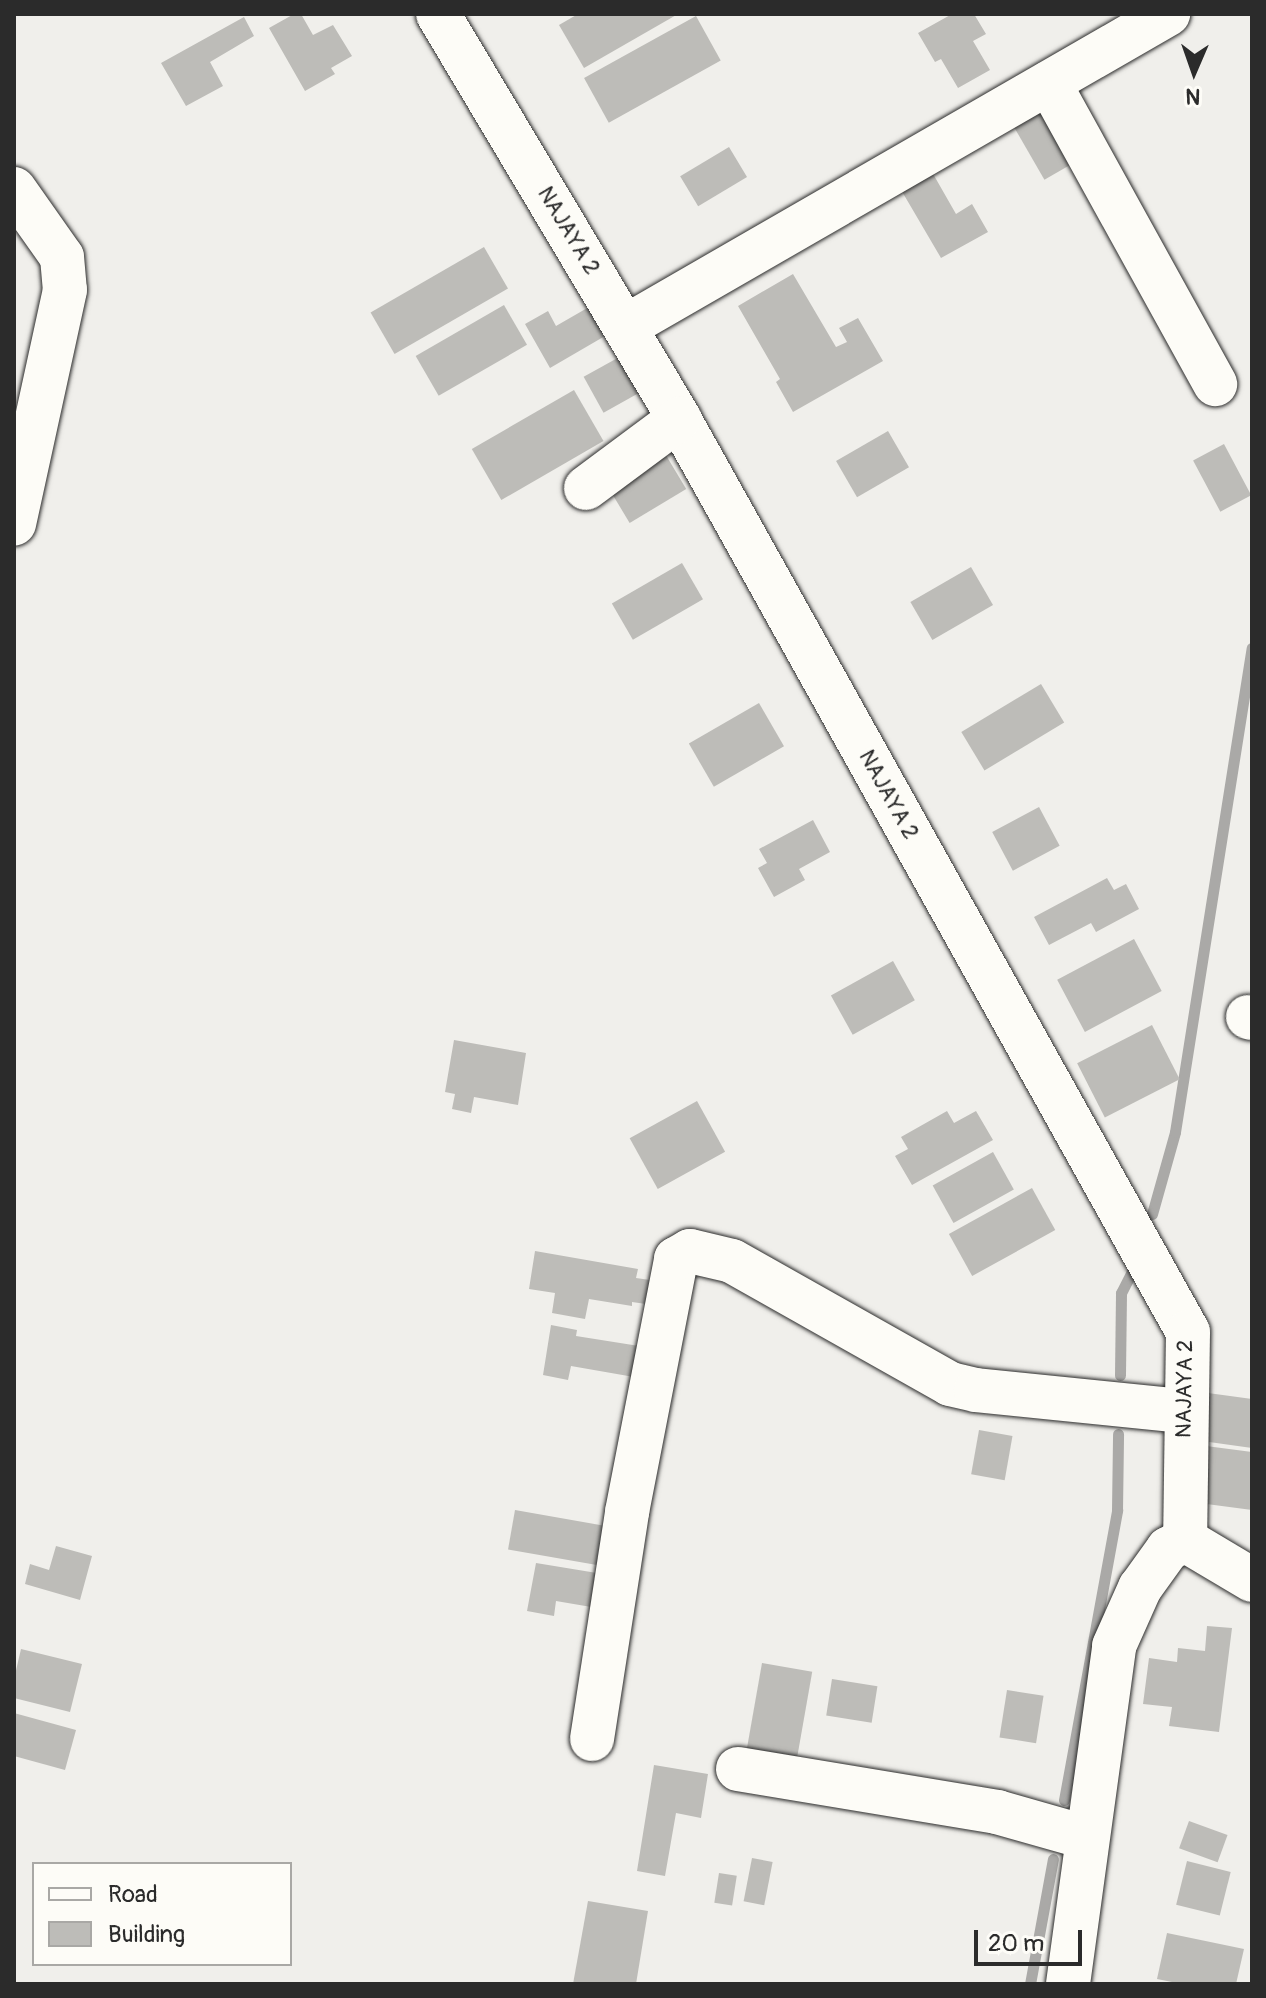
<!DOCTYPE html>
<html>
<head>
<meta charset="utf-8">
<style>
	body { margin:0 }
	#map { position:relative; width:1266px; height:1998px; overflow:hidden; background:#f0efeb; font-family:Pangolin,sans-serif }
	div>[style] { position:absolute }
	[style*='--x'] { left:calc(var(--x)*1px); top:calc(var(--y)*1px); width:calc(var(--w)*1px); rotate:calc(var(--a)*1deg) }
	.stream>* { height:11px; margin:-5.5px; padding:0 5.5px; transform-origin:5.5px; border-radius:5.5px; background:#aaa9a7 }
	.building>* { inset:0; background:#bdbcb8; transform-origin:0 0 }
	.roads { filter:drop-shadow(0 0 2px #2b2b2b) drop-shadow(0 0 2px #2b2b2b) }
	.minor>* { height:44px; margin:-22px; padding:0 22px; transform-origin:22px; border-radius:22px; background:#fdfcf7 }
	span { translate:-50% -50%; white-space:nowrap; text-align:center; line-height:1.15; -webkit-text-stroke:6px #fdfcf7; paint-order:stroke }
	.street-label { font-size:22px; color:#2b2b2b }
	.frame { position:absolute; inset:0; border:16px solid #2b2b2b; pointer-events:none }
	.legend { position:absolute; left:32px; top:1862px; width:260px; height:104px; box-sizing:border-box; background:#fdfcf7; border:2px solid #a9a8a5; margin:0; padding:10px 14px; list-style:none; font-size:24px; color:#2b2b2b }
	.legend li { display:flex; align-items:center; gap:16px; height:40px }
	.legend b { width:40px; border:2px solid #a9a8a5 }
	.north { position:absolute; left:1154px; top:32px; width:80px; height:80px; -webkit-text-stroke:6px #fdfcf7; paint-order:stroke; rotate:182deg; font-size:22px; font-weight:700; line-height:32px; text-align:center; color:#2b2b2b }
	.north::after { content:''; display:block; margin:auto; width:28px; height:36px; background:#2b2b2b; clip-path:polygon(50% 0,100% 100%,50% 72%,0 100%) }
	.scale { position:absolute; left:974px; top:1930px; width:108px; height:36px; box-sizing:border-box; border:4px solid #2b2b2b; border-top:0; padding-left:10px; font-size:24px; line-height:28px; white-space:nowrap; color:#2b2b2b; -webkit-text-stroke:6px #fdfcf7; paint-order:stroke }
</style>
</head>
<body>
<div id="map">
	<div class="stream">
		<i style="--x:1152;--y:1214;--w:85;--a:-74.3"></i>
		<i style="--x:1175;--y:1132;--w:490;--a:-81"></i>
		<i style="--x:1120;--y:1375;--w:82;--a:-89.3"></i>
		<i style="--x:1121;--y:1293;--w:33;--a:-63"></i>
		<i style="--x:1064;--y:1800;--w:295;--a:-79.6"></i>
		<i style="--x:1117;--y:1510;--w:76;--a:-89.2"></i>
		<i style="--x:1030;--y:1984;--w:127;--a:-79.6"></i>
	</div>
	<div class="building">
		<i style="clip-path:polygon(294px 14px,301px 14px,313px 35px,333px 25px,352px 56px,331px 68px,335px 74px,305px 91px,269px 28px)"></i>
		<i style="clip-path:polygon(578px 14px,678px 14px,584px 68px,559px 25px)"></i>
		<i style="clip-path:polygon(952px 14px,974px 14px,986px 34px,973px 41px,990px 70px,958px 88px,941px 59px,935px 62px,918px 33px)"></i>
		<i style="left:696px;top:16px;width:51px;height:128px;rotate:61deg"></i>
		<i style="clip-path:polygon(244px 17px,254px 36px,210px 62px,223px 86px,186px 106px,161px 63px)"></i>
		<i style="left:1055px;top:102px;width:62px;height:48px;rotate:60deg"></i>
		<i style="left:729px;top:147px;width:35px;height:57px;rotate:59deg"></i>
		<i style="clip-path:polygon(928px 165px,956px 214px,972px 204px,988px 232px,941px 258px,897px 183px)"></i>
		<i style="left:484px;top:247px;width:48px;height:131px;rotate:60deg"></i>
		<i style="clip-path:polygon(793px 274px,836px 347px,847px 342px,839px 328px,858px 318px,883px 361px,793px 412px,776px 382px,780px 379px,738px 306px)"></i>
		<i style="left:504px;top:305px;width:46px;height:102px;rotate:60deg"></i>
		<i style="clip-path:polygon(589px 307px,605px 336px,550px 368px,525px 324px,548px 311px,556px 326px)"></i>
		<i style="left:623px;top:355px;width:41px;height:45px;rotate:61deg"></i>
		<i style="left:574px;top:390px;width:59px;height:118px;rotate:60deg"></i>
		<i style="left:888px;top:431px;width:42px;height:60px;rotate:60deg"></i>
		<i style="left:1224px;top:444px;width:58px;height:35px;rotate:62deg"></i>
		<i style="left:661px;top:447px;width:49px;height:66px;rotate:59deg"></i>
		<i style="left:682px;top:563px;width:42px;height:81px;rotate:60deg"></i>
		<i style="left:971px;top:567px;width:44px;height:70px;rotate:60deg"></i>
		<i style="left:1041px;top:684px;width:45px;height:93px;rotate:59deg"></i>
		<i style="left:759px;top:703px;width:50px;height:81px;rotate:60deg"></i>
		<i style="left:1039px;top:807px;width:44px;height:53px;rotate:62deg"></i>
		<i style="clip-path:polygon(813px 820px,830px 852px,799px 869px,805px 880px,774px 897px,758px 868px,767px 863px,759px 849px)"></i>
		<i style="clip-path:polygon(1107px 878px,1114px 890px,1126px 884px,1139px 909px,1096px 932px,1091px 923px,1049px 945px,1034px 917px)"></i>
		<i style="left:1134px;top:939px;width:59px;height:87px;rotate:62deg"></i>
		<i style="left:893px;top:961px;width:45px;height:71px;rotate:61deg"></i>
		<i style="left:1152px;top:1025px;width:61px;height:84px;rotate:63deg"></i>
		<i style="clip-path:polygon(454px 1040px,526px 1053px,518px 1105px,474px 1097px,471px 1113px,452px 1109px,455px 1094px,445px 1092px)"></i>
		<i style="left:697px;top:1101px;width:58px;height:77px;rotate:61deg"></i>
		<i style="clip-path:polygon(947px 1111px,954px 1123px,976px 1111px,993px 1140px,912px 1185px,895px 1156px,908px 1149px,901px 1137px)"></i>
		<i style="left:993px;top:1152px;width:43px;height:69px;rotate:61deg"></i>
		<i style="left:1032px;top:1188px;width:48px;height:95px;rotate:61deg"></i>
		<i style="clip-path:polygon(535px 1251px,638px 1269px,636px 1278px,650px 1280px,646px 1304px,632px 1302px,632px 1306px,589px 1299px,585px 1319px,552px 1313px,555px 1293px,529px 1289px)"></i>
		<i style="clip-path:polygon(551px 1325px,577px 1330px,576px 1336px,639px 1346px,634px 1377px,571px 1366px,568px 1380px,543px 1375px)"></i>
		<i style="clip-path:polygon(1208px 1393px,1252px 1399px,1252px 1448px,1202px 1441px)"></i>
		<i style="left:979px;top:1430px;width:34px;height:45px;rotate:10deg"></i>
		<i style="clip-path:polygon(1206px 1446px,1252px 1452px,1252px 1510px,1199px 1503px)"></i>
		<i style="left:515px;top:1510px;width:109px;height:40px;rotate:10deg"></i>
		<i style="clip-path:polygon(56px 1546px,92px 1556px,80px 1600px,25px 1584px,30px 1564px,49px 1570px)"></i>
		<i style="clip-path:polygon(536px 1563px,609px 1575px,603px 1609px,556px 1601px,554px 1616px,527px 1611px)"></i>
		<i style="clip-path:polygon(1207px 1626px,1232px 1628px,1219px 1732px,1169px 1726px,1172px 1707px,1143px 1704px,1149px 1658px,1177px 1662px,1178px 1648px,1205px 1651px)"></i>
		<i style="clip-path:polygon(21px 1649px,82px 1664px,70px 1712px,14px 1698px,14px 1679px)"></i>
		<i style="left:762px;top:1663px;width:51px;height:93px;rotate:10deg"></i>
		<i style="left:832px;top:1679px;width:46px;height:37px;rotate:9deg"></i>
		<i style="left:1007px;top:1690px;width:37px;height:48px;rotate:9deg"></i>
		<i style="clip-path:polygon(14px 1713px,76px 1730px,65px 1770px,14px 1756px)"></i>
		<i style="clip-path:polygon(654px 1765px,708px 1774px,701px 1818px,676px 1813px,665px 1876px,637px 1871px)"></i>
		<i style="left:1189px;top:1821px;width:41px;height:29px;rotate:20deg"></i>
		<i style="left:752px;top:1858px;width:21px;height:44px;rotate:11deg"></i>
		<i style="left:1187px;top:1861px;width:45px;height:45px;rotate:14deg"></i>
		<i style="left:719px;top:1873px;width:18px;height:30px;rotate:9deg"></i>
		<i style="clip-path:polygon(588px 1901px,648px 1911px,636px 1984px,573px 1984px)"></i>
		<i style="clip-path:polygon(1167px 1933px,1244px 1949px,1236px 1984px,1182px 1984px,1157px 1979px)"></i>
	</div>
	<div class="roads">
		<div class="minor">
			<i style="--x:438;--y:14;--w:471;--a:59.2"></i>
			<i style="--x:679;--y:419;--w:1045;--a:60.86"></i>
			<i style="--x:1188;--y:1332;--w:208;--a:90.8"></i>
			<i style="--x:1185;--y:1540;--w:78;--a:30.8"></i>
			<i style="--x:1049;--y:83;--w:344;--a:61.1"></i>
			<i style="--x:14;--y:189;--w:83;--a:54.8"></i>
			<i style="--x:62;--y:257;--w:33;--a:85"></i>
			<i style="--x:65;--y:290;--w:239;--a:102.3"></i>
			<i style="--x:625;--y:327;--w:627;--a:-29.96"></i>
			<i style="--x:586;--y:488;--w:116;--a:-36.6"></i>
			<i style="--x:1248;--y:1017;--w:4;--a:14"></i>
			<i style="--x:592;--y:1739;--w:230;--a:-81.2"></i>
			<i style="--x:627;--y:1512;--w:258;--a:-79"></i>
			<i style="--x:676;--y:1259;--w:16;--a:-30"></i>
			<i style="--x:690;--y:1251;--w:43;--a:13.4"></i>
			<i style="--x:732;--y:1261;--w:250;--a:29.4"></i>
			<i style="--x:950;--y:1384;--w:27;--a:13"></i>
			<i style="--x:976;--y:1390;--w:209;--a:5.8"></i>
			<i style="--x:738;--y:1769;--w:263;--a:9.4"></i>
			<i style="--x:997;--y:1812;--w:91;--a:15.9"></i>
			<i style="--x:1068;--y:1984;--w:341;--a:-82.2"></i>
			<i style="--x:1114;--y:1646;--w:64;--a:-65.9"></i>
			<i style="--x:1140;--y:1588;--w:48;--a:-54.3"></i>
			<i style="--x:1168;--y:1549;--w:19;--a:-28"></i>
		</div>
	</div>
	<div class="street-label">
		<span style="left:568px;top:231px;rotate:59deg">NAJAYA 2</span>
		<span style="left:888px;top:795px;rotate:61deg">NAJAYA 2</span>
		<span style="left:1185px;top:1389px;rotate:-89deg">NAJAYA 2</span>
	</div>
	<div class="frame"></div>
	<ul class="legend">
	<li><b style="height:10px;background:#fdfcf7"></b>Road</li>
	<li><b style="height:22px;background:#bdbcb8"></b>Building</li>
	</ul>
	<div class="north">N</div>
	<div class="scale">20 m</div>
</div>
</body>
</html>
